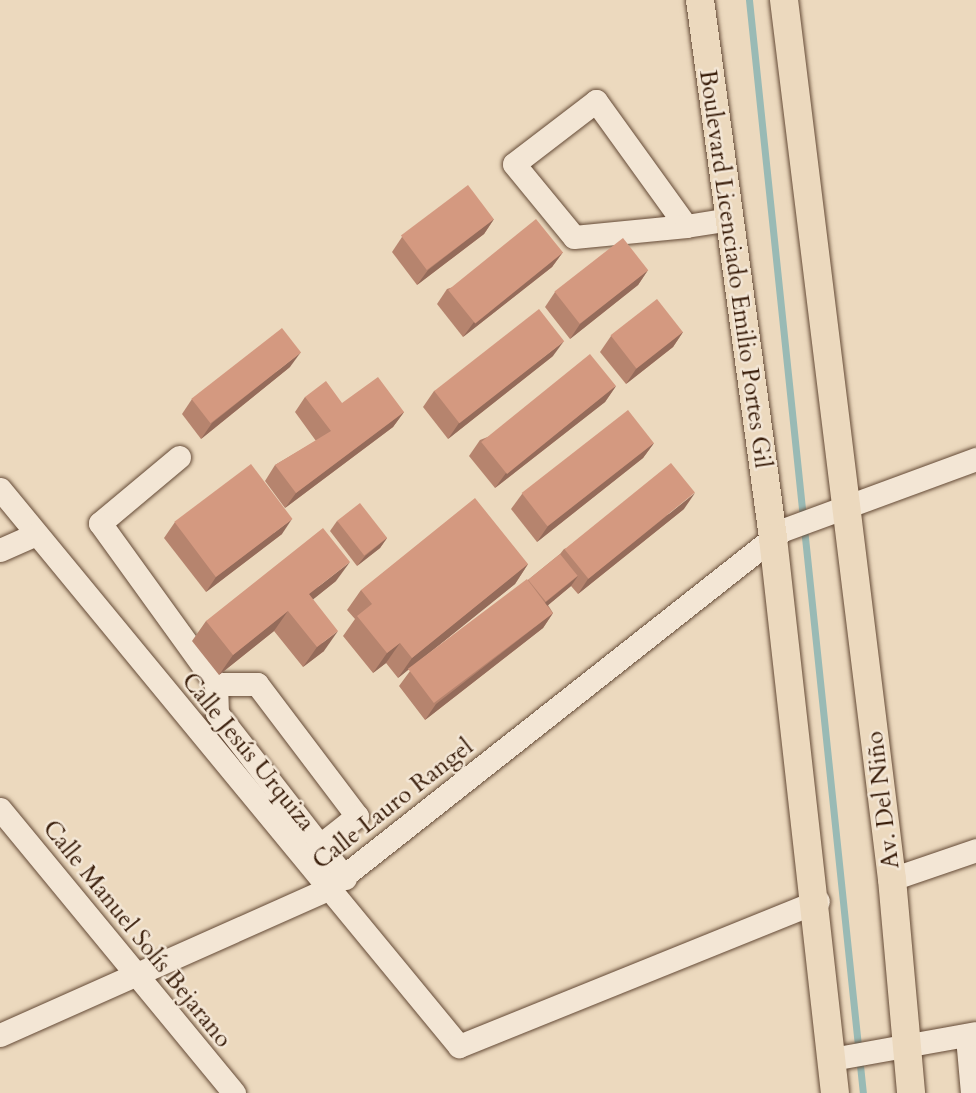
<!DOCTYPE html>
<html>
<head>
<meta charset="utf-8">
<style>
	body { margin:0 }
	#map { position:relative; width:976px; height:1093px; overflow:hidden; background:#ecd9be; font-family:Cardo,serif }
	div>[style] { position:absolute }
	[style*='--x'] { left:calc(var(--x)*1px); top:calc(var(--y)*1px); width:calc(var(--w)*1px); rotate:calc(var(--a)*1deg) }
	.stream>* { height:7px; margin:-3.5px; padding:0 3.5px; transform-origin:3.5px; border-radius:3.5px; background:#99bab5 }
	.roads { filter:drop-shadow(0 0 2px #644a36) drop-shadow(0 0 2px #644a36) }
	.minor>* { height:23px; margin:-11.5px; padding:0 11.5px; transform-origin:11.5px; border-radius:11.5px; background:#f3e6d5 }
	.major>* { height:28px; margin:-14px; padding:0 14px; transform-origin:14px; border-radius:14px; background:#ecd9be }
	.wall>* { inset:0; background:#b6846e }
	.shaded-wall>* { inset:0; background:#946b5a }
	.building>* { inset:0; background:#d49980; transform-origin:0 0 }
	span { translate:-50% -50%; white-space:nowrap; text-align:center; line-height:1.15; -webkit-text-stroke:5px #f3e6d5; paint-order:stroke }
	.street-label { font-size:24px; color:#371b08 }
</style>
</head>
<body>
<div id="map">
	<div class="stream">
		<i style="--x:749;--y:0;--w:1099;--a:84.05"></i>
	</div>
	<div class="roads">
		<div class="minor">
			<i style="--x:686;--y:226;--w:154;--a:-125.8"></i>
			<i style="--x:596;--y:101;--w:103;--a:142.5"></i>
			<i style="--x:514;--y:164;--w:94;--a:50.6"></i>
			<i style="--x:574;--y:237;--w:113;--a:-5.6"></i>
			<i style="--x:686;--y:226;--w:39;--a:-9"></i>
			<i style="--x:179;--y:457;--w:103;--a:140.1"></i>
			<i style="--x:100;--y:523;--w:198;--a:54.2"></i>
			<i style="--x:216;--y:684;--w:29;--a:88"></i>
			<i style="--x:217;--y:713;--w:209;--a:52.2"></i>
			<i style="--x:0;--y:489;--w:722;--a:50.51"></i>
			<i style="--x:459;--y:1046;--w:387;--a:-22"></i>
			<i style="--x:0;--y:550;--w:39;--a:-24"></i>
			<i style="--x:216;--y:684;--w:41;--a:0"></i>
			<i style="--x:257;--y:684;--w:166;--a:52.9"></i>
			<i style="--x:357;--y:816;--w:48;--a:141.7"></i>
			<i style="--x:0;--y:809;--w:368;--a:50.5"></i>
			<i style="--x:892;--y:879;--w:89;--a:-19"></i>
			<i style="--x:0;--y:1035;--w:357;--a:-24"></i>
			<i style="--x:326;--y:890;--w:582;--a:-38.23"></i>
			<i style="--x:783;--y:530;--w:206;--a:-20.2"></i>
			<i style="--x:967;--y:1037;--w:56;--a:84.9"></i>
			<i style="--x:832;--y:1059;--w:146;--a:-10.2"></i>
		</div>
		<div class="major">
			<i style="--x:700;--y:0;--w:543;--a:82.27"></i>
			<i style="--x:773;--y:538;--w:558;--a:83.63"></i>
			<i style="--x:784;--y:0;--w:886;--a:83"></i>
			<i style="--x:892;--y:879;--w:215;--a:84.9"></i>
		</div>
	</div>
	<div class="wall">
		<i style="clip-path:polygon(494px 219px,484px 234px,417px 285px,392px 252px,402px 237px)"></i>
		<i style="clip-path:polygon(563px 252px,552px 267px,463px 337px,437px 304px,447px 289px)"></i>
		<i style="clip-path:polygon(648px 270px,638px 285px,570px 339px,545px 307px,555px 292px)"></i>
		<i style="clip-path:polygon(683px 332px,673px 347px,626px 384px,600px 352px,611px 336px)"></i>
		<i style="clip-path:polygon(553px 356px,448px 439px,423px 407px,434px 391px)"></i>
		<i style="clip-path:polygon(290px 367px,201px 439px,182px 414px,192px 399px)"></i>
		<i style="clip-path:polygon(616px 386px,605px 402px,495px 488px,469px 456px,480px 440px)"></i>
		<i style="clip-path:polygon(305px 397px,342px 403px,404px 412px,393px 427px,285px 508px,265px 481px,275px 465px,316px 441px,295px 412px)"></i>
		<i style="clip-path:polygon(654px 443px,643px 458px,537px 542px,511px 509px,522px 494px)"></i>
		<i style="clip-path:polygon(684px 509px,578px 594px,571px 586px,548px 605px,553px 613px,543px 628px,425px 720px,399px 686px,410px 671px,528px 580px,560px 554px,564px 549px)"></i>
		<i style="clip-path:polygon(337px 521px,387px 538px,380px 548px,357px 566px,330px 531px)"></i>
		<i style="clip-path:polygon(175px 522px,282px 534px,206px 592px,164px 538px)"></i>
		<i style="clip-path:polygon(528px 564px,515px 584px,398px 678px,386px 663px,373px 673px,343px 636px,355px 619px,347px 610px,361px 590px)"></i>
		<i style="clip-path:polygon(336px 581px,313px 599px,324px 651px,303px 667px,274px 631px,219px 675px,192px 641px,206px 621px)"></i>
	</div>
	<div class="shaded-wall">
		<i style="clip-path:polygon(494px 219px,484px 234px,417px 285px,428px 270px)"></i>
		<i style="clip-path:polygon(563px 252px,552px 267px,463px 337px,474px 322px)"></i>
		<i style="clip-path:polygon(648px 270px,638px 285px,570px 339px,580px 324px)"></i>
		<i style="clip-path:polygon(683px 332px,673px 347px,626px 384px,636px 369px)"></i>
		<i style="clip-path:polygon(564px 341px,553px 356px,448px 439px,459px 423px)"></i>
		<i style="clip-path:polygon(301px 352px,290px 367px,201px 439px,212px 423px)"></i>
		<i style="clip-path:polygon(616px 386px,605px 402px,495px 488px,506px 473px)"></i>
		<i style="clip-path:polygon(404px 412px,393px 427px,285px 508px,296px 493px)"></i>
		<i style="clip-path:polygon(654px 443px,643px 458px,537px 542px,548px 526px)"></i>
		<i style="clip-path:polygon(695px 493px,684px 509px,578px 594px,588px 579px)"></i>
		<i style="clip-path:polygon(292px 519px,282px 534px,206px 592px,216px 577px)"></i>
		<i style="clip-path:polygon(387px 538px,380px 548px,357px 566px,365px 556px)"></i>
		<i style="clip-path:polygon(350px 562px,336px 581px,295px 614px,309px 594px)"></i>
		<i style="clip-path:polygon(528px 564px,515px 584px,398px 678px,412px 658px)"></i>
		<i style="clip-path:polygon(578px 576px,571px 586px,534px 617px,541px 606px)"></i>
		<i style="clip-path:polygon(288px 611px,274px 631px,219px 675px,233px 655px)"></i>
		<i style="clip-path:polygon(553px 613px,543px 628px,425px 720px,436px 704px)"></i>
		<i style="clip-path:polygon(338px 631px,324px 651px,303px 667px,317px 647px)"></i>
		<i style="clip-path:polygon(400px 643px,386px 663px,373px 673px,387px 653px)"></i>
	</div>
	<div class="building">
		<i style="left:468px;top:185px;width:43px;height:84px;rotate:53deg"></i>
		<i style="left:536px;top:219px;width:43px;height:113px;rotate:51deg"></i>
		<i style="left:623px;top:238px;width:41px;height:87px;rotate:52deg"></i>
		<i style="left:657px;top:299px;width:42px;height:59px;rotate:52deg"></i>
		<i style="left:539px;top:309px;width:41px;height:133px;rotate:52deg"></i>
		<i style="left:282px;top:328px;width:31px;height:115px;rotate:52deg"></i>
		<i style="left:590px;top:354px;width:41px;height:140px;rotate:51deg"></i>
		<i style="clip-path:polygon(378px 377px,404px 412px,296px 493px,275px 465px,331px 431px,305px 397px,326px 381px,342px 403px)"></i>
		<i style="left:628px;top:410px;width:42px;height:135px;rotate:52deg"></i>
		<i style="left:671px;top:463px;width:38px;height:137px;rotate:51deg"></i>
		<i style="left:251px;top:464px;width:69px;height:96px;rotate:53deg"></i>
		<i style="clip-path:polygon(475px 498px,528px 564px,412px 658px,400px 643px,387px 653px,357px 616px,372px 604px,361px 590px)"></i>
		<i style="left:360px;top:503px;width:44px;height:29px;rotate:52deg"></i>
		<i style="clip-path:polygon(323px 528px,350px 562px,309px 594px,338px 631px,317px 647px,288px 611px,233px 655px,206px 621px)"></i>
		<i style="left:560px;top:554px;width:28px;height:41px;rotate:51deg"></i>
		<i style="left:527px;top:579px;width:43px;height:149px;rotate:53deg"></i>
	</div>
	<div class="street-label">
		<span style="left:735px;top:269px;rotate:82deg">Boulevard Licenciado Emilio Portes Gil</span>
		<span style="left:248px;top:752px;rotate:51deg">Calle Jesús Urquiza</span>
		<span style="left:883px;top:800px;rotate:-97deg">Av. Del Niño</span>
		<span style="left:393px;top:804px;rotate:-38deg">Calle Lauro Rangel</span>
		<span style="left:137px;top:934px;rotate:51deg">Calle Manuel Solís Bejarano</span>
	</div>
</div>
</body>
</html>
